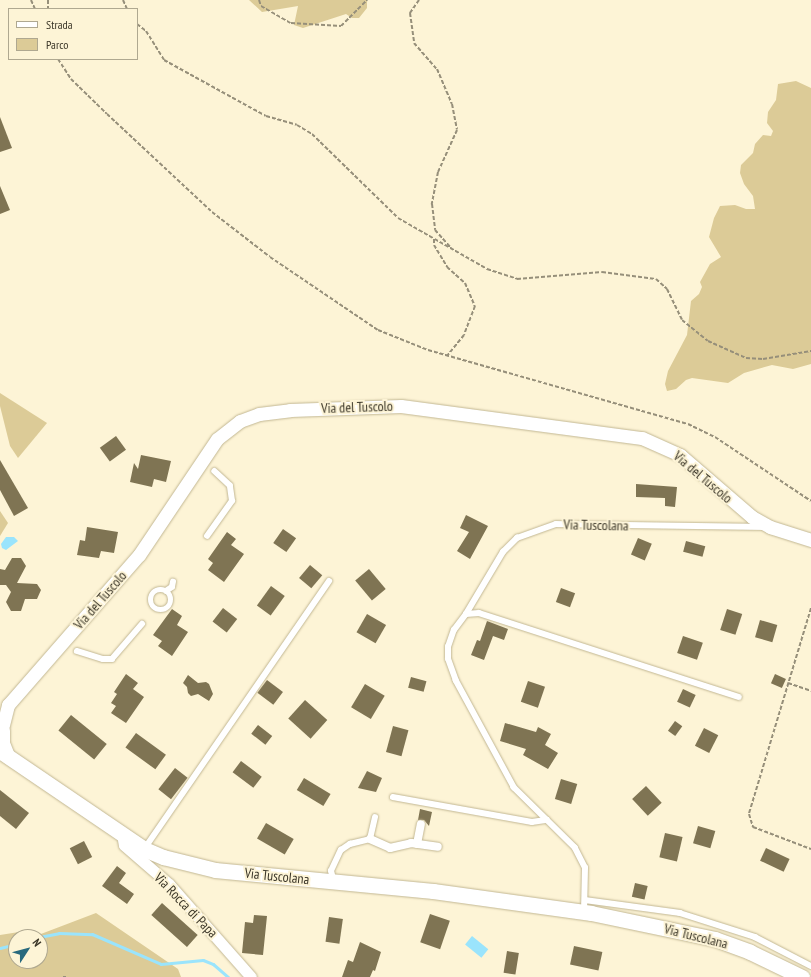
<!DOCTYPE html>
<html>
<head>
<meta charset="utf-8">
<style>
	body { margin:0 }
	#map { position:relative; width:811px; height:977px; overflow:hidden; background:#fdf4d6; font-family:"PT Sans Narrow",sans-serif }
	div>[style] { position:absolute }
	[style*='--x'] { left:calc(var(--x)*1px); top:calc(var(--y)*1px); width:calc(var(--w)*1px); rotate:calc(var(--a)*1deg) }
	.green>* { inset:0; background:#dccb97 }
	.water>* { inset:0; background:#9ae4fc; transform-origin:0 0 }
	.stream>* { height:3px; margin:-1.5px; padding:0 1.5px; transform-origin:1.5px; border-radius:1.5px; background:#9ae4fc }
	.building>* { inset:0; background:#7f7453; transform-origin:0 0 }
	.path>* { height:2px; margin-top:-1px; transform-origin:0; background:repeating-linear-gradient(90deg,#968f7a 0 4px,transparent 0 6px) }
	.roads { filter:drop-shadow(0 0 1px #c2b793) drop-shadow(0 0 1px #c2b793) }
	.service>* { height:5.5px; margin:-2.75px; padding:0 2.75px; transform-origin:2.75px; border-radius:2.75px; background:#fff }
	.service>.ring { margin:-2.75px; padding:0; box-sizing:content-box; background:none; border:5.5px solid #fff; border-radius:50% }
	.pedestrian>* { height:8px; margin:-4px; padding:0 4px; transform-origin:4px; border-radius:4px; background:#fff }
	.minor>* { height:11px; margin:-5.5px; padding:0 5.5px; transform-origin:5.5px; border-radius:5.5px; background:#fff }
	.tertiary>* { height:13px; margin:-6.5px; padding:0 6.5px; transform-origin:6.5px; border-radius:6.5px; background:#fff }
	.secondary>* { height:15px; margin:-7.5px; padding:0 7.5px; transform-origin:7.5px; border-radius:7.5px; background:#fff }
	span { translate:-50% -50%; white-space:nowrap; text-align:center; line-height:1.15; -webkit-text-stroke:4px #fdf4d6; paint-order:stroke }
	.street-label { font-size:14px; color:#3b3628 }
	.legend { position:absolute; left:8px; top:8px; width:130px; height:52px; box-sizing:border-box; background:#fdf4d6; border:1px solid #afa890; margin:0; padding:5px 7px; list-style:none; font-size:12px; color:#3b3628 }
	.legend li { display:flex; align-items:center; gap:8px; height:20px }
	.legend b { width:20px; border:1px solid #afa890 }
	.north { position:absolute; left:8px; top:929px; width:40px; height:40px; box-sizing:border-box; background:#fdf4d6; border:1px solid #afa890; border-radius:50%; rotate:54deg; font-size:11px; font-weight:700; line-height:16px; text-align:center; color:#3b3628 }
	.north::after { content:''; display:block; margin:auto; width:14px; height:18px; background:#28697d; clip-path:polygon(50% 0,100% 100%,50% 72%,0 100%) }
</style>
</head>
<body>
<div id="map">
	<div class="green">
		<i style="clip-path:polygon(249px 0,367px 0,367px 8px,359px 18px,352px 18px,346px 14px,303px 28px,294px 25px,298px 6px,262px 12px)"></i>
		<i style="clip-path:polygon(796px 81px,811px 88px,811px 364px,793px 369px,772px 365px,744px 373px,728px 383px,692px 378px,686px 380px,676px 389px,667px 391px,665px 384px,668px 371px,687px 335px,691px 301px,699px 294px,702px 287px,700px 282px,710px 264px,721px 257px,709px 237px,714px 218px,720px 206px,735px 205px,746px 209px,755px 209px,753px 196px,744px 184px,740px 173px,741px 165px,753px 153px,755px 144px,763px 135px,771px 136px,773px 131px,767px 123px,768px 112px,776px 100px,778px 84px)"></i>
		<i style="clip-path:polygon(0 393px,47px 423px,18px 458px,10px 446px,0 406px)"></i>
		<i style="clip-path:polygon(0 511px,8px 523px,0 536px)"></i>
		<i style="clip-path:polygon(96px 913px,178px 969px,181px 977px,0 977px,0 935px,19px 932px,22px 937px,16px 937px,16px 961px,40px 961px,40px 937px,33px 937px)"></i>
	</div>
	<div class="water">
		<i style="clip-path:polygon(6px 537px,14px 537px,18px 541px,6px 550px,2px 548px,1px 544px)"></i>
		<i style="left:472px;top:936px;width:21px;height:11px;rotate:39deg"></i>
	</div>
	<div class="stream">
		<i style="--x:39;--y:937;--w:20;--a:-11"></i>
		<i style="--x:59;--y:933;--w:33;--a:2"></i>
		<i style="--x:92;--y:934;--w:75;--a:23.5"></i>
		<i style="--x:161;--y:964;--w:42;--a:-5.4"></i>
		<i style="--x:203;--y:960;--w:11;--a:22"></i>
		<i style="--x:213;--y:964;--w:20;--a:41"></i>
		<i style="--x:0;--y:948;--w:16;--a:-14"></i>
	</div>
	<div class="building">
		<i style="clip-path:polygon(0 117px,12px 148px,0 152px)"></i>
		<i style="clip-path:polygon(0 186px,10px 210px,0 214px)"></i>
		<i style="left:116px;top:436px;width:17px;height:20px;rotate:54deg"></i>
		<i style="clip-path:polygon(141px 455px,171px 461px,166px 482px,154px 479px,152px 487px,130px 482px,134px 463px,138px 469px)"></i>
		<i style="clip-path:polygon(0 460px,28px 508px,14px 516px,0 490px)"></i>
		<i style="clip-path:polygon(636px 484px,677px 487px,675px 507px,665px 506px,665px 498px,636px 497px)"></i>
		<i style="clip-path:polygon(466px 515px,488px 526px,470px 559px,457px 551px,469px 532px,460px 528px)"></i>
		<i style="clip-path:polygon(87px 527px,118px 532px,114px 553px,101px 551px,99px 558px,77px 555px,80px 540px,85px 541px)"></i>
		<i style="left:283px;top:529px;width:16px;height:17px;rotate:35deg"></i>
		<i style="clip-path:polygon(227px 532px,236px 539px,231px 545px,244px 554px,224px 582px,208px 570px,213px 563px,208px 559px)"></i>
		<i style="left:638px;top:538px;width:15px;height:18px;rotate:23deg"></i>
		<i style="left:686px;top:541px;width:20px;height:11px;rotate:15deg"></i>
		<i style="clip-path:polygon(12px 558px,21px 558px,26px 566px,17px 583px,37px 584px,41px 590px,37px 599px,25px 599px,21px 611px,11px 611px,6px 602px,11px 592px,6px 585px,0 585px,0 569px,5px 570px)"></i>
		<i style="left:310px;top:565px;width:16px;height:17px;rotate:40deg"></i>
		<i style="left:369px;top:569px;width:26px;height:18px;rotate:50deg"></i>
		<i style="left:271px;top:586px;width:17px;height:24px;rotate:36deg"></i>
		<i style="left:561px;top:588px;width:15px;height:15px;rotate:20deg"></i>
		<i style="left:223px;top:608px;width:18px;height:17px;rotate:38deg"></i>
		<i style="clip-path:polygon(172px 609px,182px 616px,177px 625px,188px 632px,172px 656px,158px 646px,162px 641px,153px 635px)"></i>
		<i style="left:727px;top:609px;width:16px;height:22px;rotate:18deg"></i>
		<i style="left:367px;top:614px;width:22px;height:21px;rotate:30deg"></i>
		<i style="left:760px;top:620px;width:18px;height:18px;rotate:16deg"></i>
		<i style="clip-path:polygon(487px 621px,508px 629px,504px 640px,493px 636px,484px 660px,471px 655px,477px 640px,480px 641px)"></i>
		<i style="left:683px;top:636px;width:21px;height:18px;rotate:19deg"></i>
		<i style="clip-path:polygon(126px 674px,138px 683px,133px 689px,144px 697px,126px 723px,111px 713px,116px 706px,111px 703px,117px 694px,114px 692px)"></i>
		<i style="left:775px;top:674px;width:12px;height:10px;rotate:24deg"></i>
		<i style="clip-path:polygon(188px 675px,198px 683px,206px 682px,209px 684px,213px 694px,209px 701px,198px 694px,191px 696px,188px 693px,187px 687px,183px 683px)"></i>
		<i style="left:411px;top:677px;width:16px;height:11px;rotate:15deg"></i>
		<i style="left:267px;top:680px;width:20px;height:16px;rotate:37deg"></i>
		<i style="left:528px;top:681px;width:18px;height:22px;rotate:19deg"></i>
		<i style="left:365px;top:684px;width:23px;height:27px;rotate:31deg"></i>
		<i style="left:683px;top:689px;width:14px;height:14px;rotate:25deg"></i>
		<i style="left:305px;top:700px;width:30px;height:25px;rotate:42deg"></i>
		<i style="left:71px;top:715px;width:46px;height:20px;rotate:39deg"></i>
		<i style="left:675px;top:721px;width:9px;height:12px;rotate:36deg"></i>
		<i style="clip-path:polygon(505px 723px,536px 732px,538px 727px,551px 734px,545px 745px,558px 753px,548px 769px,523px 755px,526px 749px,500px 741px)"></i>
		<i style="left:258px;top:725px;width:18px;height:11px;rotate:38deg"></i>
		<i style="left:393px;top:726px;width:16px;height:27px;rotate:15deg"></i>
		<i style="left:704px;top:728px;width:16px;height:20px;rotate:27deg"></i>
		<i style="left:136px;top:733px;width:37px;height:18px;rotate:36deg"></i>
		<i style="left:241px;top:761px;width:26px;height:14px;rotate:37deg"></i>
		<i style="left:175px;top:768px;width:16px;height:27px;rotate:38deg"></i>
		<i style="clip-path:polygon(367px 771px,382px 778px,376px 792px,358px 788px)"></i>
		<i style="left:304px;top:778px;width:31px;height:14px;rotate:31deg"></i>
		<i style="left:561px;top:779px;width:17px;height:21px;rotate:17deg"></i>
		<i style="left:646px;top:786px;width:23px;height:19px;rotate:47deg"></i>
		<i style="clip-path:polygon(0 790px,29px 813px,16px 829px,0 816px)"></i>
		<i style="clip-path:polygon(420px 809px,432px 812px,429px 826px,424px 820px,418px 820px)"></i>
		<i style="left:266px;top:823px;width:32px;height:18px;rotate:30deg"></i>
		<i style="left:698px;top:826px;width:18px;height:18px;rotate:16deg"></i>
		<i style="left:665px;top:833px;width:18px;height:25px;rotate:13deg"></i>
		<i style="left:84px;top:841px;width:18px;height:16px;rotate:63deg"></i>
		<i style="left:766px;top:848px;width:26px;height:14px;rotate:25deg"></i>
		<i style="clip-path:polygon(117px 866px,126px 873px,119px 883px,134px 894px,127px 904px,102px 886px)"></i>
		<i style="left:635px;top:883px;width:13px;height:14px;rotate:13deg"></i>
		<i style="left:162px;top:903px;width:48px;height:16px;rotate:42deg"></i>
		<i style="left:430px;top:914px;width:21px;height:30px;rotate:19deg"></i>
		<i style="clip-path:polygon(254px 915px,267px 916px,263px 955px,242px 953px,245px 922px,253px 923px)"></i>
		<i style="left:329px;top:917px;width:14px;height:25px;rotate:8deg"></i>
		<i style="clip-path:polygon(360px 942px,381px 952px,375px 971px,373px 970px,370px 977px,342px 977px,348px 960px,353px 962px)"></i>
		<i style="left:574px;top:946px;width:29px;height:19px;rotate:12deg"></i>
		<i style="left:507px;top:951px;width:12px;height:22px;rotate:9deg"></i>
	</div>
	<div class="path">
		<i style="--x:31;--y:0;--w:10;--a:66"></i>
		<i style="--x:48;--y:0;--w:9;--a:90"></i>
		<i style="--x:123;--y:0;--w:10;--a:66"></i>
		<i style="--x:259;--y:0;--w:6;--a:72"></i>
		<i style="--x:261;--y:6;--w:34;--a:30"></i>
		<i style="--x:291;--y:23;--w:50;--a:3.4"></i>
		<i style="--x:341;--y:26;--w:37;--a:-45"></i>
		<i style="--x:419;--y:0;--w:16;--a:125"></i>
		<i style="--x:410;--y:13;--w:30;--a:82"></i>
		<i style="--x:414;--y:43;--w:35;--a:49"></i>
		<i style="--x:437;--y:69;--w:38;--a:67"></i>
		<i style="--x:452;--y:104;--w:26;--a:79"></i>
		<i style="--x:457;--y:130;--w:46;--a:114.3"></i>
		<i style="--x:438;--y:172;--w:33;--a:101"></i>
		<i style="--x:432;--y:204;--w:26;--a:83"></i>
		<i style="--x:435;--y:230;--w:24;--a:48"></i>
		<i style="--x:137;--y:24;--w:11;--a:38"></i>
		<i style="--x:146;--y:31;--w:34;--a:58"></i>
		<i style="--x:164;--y:60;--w:116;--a:28.8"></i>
		<i style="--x:266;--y:116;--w:32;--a:16"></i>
		<i style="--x:297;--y:125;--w:17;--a:31"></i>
		<i style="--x:312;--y:134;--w:120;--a:44.3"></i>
		<i style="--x:398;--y:218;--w:103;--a:29.8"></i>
		<i style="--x:487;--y:269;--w:32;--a:18"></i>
		<i style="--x:517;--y:279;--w:85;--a:-4.7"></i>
		<i style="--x:602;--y:272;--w:54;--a:7.4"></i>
		<i style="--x:656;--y:279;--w:15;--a:42"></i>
		<i style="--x:667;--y:289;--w:34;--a:64"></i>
		<i style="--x:682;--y:320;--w:33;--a:39"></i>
		<i style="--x:708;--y:341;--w:42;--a:24.1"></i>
		<i style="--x:746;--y:358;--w:17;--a:3"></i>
		<i style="--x:763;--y:359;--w:49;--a:-9.5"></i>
		<i style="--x:58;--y:59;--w:24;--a:57"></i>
		<i style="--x:71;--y:79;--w:50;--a:44.2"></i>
		<i style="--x:107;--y:114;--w:144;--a:43"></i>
		<i style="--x:212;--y:212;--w:73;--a:37.8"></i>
		<i style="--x:270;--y:257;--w:130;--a:34.1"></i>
		<i style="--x:378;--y:330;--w:54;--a:21.8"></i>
		<i style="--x:428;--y:350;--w:270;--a:15.9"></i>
		<i style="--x:688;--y:424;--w:30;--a:26"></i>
		<i style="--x:715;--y:437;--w:115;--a:33.7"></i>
		<i style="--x:434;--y:239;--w:6;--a:90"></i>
		<i style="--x:434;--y:245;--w:26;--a:59"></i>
		<i style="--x:447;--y:267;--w:24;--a:42"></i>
		<i style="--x:465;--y:283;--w:25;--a:67"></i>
		<i style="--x:475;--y:306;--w:31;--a:111"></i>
		<i style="--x:464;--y:335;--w:27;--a:129"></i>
		<i style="--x:811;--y:608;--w:215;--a:106.8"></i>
		<i style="--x:749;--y:814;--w:14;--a:73"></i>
		<i style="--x:753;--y:827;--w:62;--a:20.8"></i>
		<i style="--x:788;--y:683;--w:24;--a:19"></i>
		<i style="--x:63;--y:977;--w:3;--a:0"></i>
	</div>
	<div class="roads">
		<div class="service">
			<i style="--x:207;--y:536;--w:43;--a:-54.5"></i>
			<i style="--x:232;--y:501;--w:15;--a:-98"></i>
			<i style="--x:230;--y:486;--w:21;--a:-137"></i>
			<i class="ring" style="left:151px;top:590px;width:14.5px;height:14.5px"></i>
			<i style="--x:166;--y:591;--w:7;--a:-34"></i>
			<i style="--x:172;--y:587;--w:5;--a:-79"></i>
			<i style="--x:466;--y:614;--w:72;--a:-59.2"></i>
			<i style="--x:503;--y:552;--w:20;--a:-45"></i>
			<i style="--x:517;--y:538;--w:41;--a:-19.7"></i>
			<i style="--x:556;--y:524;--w:208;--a:0.8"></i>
			<i style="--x:77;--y:651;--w:27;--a:17"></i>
			<i style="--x:103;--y:659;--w:9;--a:0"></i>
			<i style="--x:112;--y:659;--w:46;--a:-49.4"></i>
			<i style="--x:393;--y:797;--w:141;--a:10.2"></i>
			<i style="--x:532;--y:822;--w:15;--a:-8"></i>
			<i style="--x:145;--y:848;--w:324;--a:-55.4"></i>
			<i style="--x:333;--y:879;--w:8;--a:-104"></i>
			<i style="--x:331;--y:871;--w:23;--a:-65"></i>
			<i style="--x:341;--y:850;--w:11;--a:-34"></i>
			<i style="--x:350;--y:844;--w:21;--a:-14"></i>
			<i style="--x:370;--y:839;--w:22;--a:-77"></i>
			<i style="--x:585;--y:900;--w:96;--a:7.8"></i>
			<i style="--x:680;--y:913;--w:79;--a:17.7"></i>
			<i style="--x:755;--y:937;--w:63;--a:27.4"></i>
			<i style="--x:584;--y:912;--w:44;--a:-88.7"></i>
			<i style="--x:585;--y:868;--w:22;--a:-117"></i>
			<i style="--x:575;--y:848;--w:86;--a:-135.5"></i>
			<i style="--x:514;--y:788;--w:122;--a:-118.5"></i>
			<i style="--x:456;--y:681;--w:23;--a:-110"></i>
			<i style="--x:448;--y:659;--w:12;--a:-90"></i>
			<i style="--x:448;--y:647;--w:18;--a:-71"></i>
			<i style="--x:454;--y:630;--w:20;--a:-53"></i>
			<i style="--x:466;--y:614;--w:13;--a:-4"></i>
			<i style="--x:479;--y:613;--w:273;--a:17.9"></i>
		</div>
		<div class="pedestrian">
			<i style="--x:370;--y:839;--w:22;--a:24"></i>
			<i style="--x:390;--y:848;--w:22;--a:-13"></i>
			<i style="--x:411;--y:843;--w:27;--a:8"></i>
			<i style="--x:417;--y:844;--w:20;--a:-79"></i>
		</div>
		<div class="minor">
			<i style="--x:122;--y:834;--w:11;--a:80"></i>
			<i style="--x:124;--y:845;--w:60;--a:40.9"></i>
			<i style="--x:169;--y:884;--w:124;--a:48.6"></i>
		</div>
		<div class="tertiary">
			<i style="--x:3;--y:725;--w:21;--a:-76"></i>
			<i style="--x:8;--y:705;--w:199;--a:-48.9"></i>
			<i style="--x:139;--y:555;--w:140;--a:-56.1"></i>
			<i style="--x:217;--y:439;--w:29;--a:-38"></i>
			<i style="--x:240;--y:421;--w:20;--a:-20"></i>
			<i style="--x:259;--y:414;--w:31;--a:-7"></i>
			<i style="--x:290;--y:410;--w:111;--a:-2.1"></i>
			<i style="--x:401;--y:406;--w:243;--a:7.6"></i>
			<i style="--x:642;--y:438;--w:42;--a:24.1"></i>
			<i style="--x:680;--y:455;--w:95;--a:40.7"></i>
			<i style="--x:752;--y:517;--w:21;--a:29"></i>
			<i style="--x:770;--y:527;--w:43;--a:17.6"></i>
			<i style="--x:3;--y:730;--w:13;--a:90"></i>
			<i style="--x:3;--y:743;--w:16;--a:68"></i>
		</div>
		<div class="secondary">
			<i style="--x:0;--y:751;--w:174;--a:34.2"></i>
			<i style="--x:144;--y:849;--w:21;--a:23"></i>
			<i style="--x:163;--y:857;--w:54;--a:14"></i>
			<i style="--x:215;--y:870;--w:219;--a:5.5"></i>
			<i style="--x:433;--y:891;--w:160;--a:7.9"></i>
			<i style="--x:591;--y:913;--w:127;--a:11.8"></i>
			<i style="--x:715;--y:939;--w:37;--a:20"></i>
			<i style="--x:750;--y:952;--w:58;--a:25.7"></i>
		</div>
	</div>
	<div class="street-label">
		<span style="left:357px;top:407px;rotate:-2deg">Via del Tuscolo</span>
		<span style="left:703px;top:477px;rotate:40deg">Via del Tuscolo</span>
		<span style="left:596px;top:525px;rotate:1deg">Via Tuscolana</span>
		<span style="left:100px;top:600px;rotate:-49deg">Via del Tuscolo</span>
		<span style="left:277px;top:876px;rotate:6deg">Via Tuscolana</span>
		<span style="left:186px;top:905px;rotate:46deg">Via Rocca di Papa</span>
		<span style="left:696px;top:936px;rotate:14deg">Via Tuscolana</span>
	</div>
	<ul class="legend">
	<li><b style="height:5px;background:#fff"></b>Strada</li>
	<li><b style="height:11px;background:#dccb97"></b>Parco</li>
	</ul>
	<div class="north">N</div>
</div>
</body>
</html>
